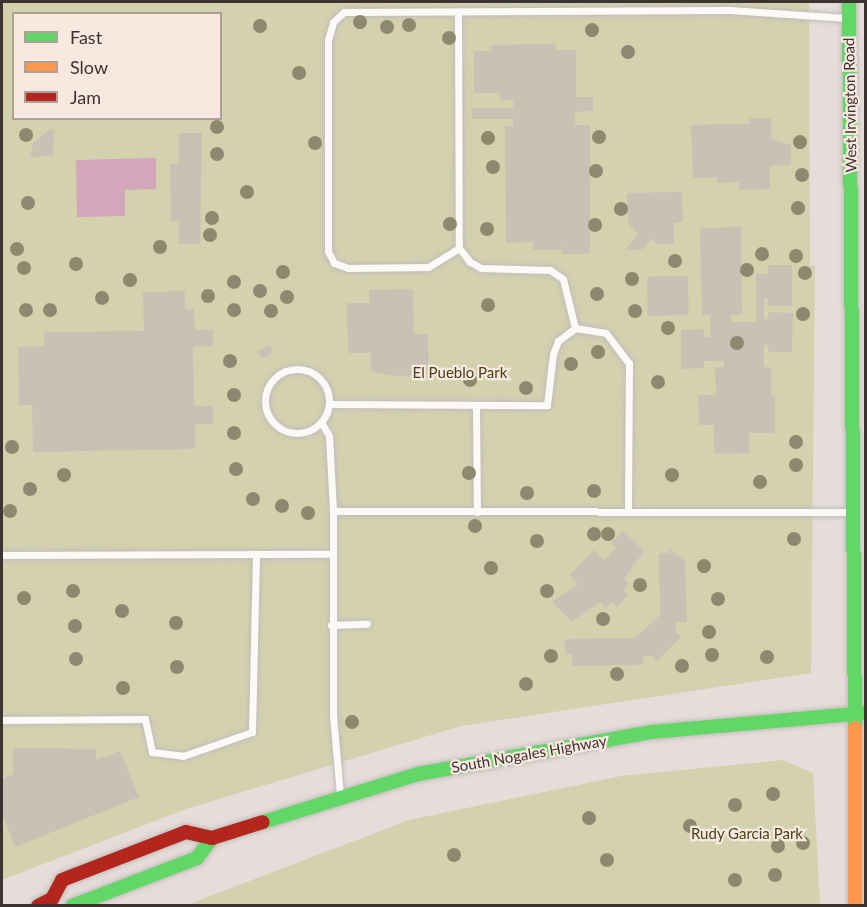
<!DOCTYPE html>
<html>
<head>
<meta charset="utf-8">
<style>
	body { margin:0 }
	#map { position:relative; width:867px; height:907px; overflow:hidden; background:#e5ddd9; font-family:Lato,sans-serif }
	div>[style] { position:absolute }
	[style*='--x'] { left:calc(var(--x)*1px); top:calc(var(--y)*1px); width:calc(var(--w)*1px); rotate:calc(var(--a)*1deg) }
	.green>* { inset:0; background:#d4d1af }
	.water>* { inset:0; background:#d1a7b9 }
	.building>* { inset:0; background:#cac0b4; transform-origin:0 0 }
	.roads { filter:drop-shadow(0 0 2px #c2bcb9) drop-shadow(0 0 2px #c2bcb9) }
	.lane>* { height:7px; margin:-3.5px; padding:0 3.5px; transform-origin:3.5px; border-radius:3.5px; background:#fbfaf9 }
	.lane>.ring { margin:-3.5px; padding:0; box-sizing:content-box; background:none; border:7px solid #fbfaf9; border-radius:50% }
	.fast>* { height:14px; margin:-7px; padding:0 7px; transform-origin:7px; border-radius:7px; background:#63d668 }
	.slow>* { height:14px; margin:-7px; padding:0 7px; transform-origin:7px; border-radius:7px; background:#ff974d }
	.jam>* { height:14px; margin:-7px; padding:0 7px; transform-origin:7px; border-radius:7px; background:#b3261e }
	.trees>* { width:14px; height:14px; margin:-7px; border-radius:50%; background:#8d896e }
	span { translate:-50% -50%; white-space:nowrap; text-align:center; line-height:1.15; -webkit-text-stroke:4.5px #f9e8e0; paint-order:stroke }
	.street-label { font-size:15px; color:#3b3431 }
	.park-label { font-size:15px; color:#454417 }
	.frame { position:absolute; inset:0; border:3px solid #3b3431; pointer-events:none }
	.legend { position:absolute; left:12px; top:12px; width:210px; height:108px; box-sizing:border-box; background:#f9e8e0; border:2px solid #ada09a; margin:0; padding:8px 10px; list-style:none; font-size:18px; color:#3b3431 }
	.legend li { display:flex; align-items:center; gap:12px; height:30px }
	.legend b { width:30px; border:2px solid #ada09a }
</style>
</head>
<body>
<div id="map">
	<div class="green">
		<i style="clip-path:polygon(evenodd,2px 2px,809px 2px,810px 265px,815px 266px,811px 673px,461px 726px,186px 809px,2px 880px,2px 2px,14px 14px,220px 14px,220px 118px,14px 118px,14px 14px)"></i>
		<i style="clip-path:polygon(783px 760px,813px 773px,820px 905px,187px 905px,409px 820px,621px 776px)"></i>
	</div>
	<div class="water">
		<i style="clip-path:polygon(156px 158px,156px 189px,125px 190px,125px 216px,77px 217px,76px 160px)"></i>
	</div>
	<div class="building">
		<i style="clip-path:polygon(556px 44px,556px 50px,576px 50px,576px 97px,593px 97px,593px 111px,575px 112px,575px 125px,590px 125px,590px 254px,562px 254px,562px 244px,561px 250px,533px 250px,533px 242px,506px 243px,505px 126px,513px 126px,513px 119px,472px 119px,472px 108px,513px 108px,513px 100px,500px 100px,500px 93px,474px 93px,474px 51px,491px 51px,491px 45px)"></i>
		<i style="clip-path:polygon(750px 118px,771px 118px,771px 139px,791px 145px,791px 165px,770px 166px,770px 189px,739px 190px,739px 182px,717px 183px,717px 177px,693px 178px,691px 125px,749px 124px)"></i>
		<i style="clip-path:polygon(50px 129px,54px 130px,53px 156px,30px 157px,33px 143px)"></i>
		<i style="clip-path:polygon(179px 133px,202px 133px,200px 244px,179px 244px,179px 221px,171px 221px,170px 164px,179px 164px)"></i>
		<i style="clip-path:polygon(682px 192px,683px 222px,674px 223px,674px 244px,659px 244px,651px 239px,644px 249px,625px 250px,638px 234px,628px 223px,627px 193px)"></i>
		<i style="clip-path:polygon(741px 227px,742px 314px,731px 315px,731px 322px,756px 322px,756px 274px,768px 274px,768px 265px,792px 265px,792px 306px,768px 306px,768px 298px,764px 298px,764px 319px,769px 319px,768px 312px,793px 313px,792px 352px,768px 352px,769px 345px,764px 345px,764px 367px,771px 367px,771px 395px,775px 395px,775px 433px,749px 433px,749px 453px,714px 454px,714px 425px,699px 425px,698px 395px,716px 395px,715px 367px,724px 368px,724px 361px,704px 361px,704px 368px,681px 369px,681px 330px,704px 329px,704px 337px,710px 337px,710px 315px,702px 315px,700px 228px)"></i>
		<i style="left:688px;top:276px;width:39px;height:41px;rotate:89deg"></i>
		<i style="clip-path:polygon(413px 289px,414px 334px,428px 334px,429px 375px,395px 376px,371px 371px,371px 353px,348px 353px,347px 303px,370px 303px,369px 290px)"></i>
		<i style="clip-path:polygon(185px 291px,185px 309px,194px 309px,195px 330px,213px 329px,213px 346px,193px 347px,194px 406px,213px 406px,213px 424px,195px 424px,195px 449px,33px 452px,32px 405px,19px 405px,18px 347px,44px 346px,44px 332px,144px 331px,143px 292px)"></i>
		<i style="left:269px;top:345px;width:8px;height:13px;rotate:60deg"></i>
		<i style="clip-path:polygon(623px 531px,644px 551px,624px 579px,629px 584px,623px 590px,628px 595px,617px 607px,612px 602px,606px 608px,600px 602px,572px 622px,552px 602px,578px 584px,570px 575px,594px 550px,604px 560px,616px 548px,611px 543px)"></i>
		<i style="clip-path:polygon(669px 548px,685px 561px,687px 622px,676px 622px,676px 632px,681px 637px,657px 661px,652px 656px,643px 656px,643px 665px,572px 666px,572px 654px,565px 655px,565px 639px,635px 638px,660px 615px,659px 553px,669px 553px)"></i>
		<i style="clip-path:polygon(13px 748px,96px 749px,96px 760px,120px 751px,139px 797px,15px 847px,2px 813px,2px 779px,13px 774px)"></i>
	</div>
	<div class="roads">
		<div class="lane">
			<i style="--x:458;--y:12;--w:236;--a:89.8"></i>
			<i style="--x:459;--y:248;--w:36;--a:148"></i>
			<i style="--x:428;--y:267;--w:80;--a:179.3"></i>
			<i style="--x:348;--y:268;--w:15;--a:-160"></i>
			<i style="--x:334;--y:263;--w:13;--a:-117"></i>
			<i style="--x:328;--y:251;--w:211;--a:-90"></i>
			<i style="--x:328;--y:40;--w:19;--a:-74"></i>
			<i style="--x:333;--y:22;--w:15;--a:-42"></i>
			<i style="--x:344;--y:12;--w:385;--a:-0.3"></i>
			<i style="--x:729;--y:10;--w:118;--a:3.9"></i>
			<i style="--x:575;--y:328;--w:31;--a:9"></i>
			<i style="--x:606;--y:333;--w:38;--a:53"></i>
			<i style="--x:629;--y:363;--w:149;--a:90.4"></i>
			<i class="ring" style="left:265px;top:369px;width:57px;height:57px"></i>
			<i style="--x:329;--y:404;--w:218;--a:0.3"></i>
			<i style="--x:547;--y:405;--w:51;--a:-83.3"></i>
			<i style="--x:553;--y:354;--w:14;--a:-69"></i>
			<i style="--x:558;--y:341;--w:21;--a:-37"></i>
			<i style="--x:575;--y:328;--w:50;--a:-103.8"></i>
			<i style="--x:563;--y:279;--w:16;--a:-145"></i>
			<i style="--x:550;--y:270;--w:69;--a:-178.3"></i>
			<i style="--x:481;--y:268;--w:13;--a:-151"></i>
			<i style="--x:470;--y:262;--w:18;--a:-128"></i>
			<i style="--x:476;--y:405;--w:107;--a:89.5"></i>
			<i style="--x:321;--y:422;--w:16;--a:60"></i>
			<i style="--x:329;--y:436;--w:75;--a:86.9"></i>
			<i style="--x:333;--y:511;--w:204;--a:90"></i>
			<i style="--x:333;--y:715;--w:80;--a:85"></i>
			<i style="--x:333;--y:511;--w:519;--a:0.11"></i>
			<i style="--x:2;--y:555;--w:328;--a:-0.2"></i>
			<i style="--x:331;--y:625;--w:36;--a:-2"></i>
			<i style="--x:2;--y:720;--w:143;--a:-0.4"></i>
			<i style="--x:145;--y:719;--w:34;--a:78"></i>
			<i style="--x:152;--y:752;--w:31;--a:7"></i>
			<i style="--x:183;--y:756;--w:73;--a:-19.2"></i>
			<i style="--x:252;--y:732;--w:177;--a:-88.7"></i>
		</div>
		<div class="fast">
			<i style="--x:849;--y:2;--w:726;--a:89.53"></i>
			<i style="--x:263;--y:822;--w:162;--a:-17.2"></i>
			<i style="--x:418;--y:774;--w:238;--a:-10.2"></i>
			<i style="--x:652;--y:732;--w:215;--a:-5.1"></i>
			<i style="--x:72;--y:906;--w:134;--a:-21"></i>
			<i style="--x:197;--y:858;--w:25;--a:-53"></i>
		</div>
		<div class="slow">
			<i style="--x:855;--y:728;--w:178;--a:90"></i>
		</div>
		<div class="jam">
			<i style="--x:38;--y:906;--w:16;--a:-27"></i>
			<i style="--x:52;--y:899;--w:21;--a:-62"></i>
			<i style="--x:62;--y:880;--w:133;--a:-21.2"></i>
			<i style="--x:186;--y:832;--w:27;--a:13"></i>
			<i style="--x:212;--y:838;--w:53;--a:-17.4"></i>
		</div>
	</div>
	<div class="trees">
		<i style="left:360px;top:22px"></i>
		<i style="left:409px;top:25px"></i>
		<i style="left:260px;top:26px"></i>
		<i style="left:387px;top:27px"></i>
		<i style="left:592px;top:30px"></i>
		<i style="left:449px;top:38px"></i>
		<i style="left:628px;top:52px"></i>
		<i style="left:299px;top:73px"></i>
		<i style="left:217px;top:127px"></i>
		<i style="left:26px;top:135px"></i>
		<i style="left:599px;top:137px"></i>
		<i style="left:488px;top:138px"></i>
		<i style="left:800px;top:142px"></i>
		<i style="left:315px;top:143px"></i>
		<i style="left:217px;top:154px"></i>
		<i style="left:493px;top:167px"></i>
		<i style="left:596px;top:171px"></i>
		<i style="left:802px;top:175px"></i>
		<i style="left:247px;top:192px"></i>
		<i style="left:28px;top:203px"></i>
		<i style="left:798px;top:208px"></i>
		<i style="left:621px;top:209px"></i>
		<i style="left:212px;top:218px"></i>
		<i style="left:450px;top:224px"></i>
		<i style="left:595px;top:225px"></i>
		<i style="left:487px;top:229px"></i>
		<i style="left:210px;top:235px"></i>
		<i style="left:160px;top:247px"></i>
		<i style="left:17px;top:249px"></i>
		<i style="left:762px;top:254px"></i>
		<i style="left:796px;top:256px"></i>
		<i style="left:675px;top:261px"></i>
		<i style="left:76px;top:264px"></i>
		<i style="left:24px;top:268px"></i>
		<i style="left:747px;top:270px"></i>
		<i style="left:283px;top:272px"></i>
		<i style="left:805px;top:273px"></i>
		<i style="left:632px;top:279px"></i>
		<i style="left:130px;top:280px"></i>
		<i style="left:234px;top:282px"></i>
		<i style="left:260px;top:291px"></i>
		<i style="left:597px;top:294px"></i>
		<i style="left:208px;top:296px"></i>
		<i style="left:287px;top:297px"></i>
		<i style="left:102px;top:298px"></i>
		<i style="left:488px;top:305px"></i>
		<i style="left:26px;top:310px"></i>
		<i style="left:50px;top:310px"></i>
		<i style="left:234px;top:310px"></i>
		<i style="left:271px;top:311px"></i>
		<i style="left:635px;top:311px"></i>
		<i style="left:803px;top:314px"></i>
		<i style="left:668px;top:328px"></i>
		<i style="left:737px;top:343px"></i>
		<i style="left:598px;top:352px"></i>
		<i style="left:230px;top:361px"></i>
		<i style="left:571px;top:364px"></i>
		<i style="left:470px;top:380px"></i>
		<i style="left:658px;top:382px"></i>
		<i style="left:526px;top:388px"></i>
		<i style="left:234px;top:395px"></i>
		<i style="left:234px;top:433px"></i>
		<i style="left:796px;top:442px"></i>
		<i style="left:12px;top:447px"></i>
		<i style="left:796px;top:465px"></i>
		<i style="left:236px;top:469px"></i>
		<i style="left:469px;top:473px"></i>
		<i style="left:64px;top:475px"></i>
		<i style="left:672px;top:475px"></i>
		<i style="left:760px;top:482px"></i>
		<i style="left:30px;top:489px"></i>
		<i style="left:594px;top:491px"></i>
		<i style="left:527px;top:493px"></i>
		<i style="left:253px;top:499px"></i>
		<i style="left:282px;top:506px"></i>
		<i style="left:10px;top:511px"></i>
		<i style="left:308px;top:513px"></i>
		<i style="left:475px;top:526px"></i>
		<i style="left:594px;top:534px"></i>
		<i style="left:608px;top:534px"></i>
		<i style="left:794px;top:539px"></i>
		<i style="left:537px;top:541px"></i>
		<i style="left:704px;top:566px"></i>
		<i style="left:491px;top:568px"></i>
		<i style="left:640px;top:585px"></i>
		<i style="left:73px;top:591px"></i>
		<i style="left:547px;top:591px"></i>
		<i style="left:24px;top:598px"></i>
		<i style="left:718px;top:599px"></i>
		<i style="left:122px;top:611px"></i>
		<i style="left:603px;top:619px"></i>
		<i style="left:176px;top:623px"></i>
		<i style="left:75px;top:626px"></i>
		<i style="left:709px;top:632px"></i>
		<i style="left:712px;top:655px"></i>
		<i style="left:551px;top:656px"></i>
		<i style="left:767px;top:657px"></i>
		<i style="left:76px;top:659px"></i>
		<i style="left:682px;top:666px"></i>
		<i style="left:177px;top:667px"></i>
		<i style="left:617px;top:674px"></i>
		<i style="left:526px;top:684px"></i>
		<i style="left:123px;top:688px"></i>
		<i style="left:352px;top:722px"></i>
		<i style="left:773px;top:794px"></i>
		<i style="left:735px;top:805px"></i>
		<i style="left:589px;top:818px"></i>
		<i style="left:690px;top:826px"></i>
		<i style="left:803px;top:843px"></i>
		<i style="left:778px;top:846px"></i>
		<i style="left:454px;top:855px"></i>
		<i style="left:607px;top:860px"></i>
		<i style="left:775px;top:875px"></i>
		<i style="left:735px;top:880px"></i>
	</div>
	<div class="street-label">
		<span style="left:850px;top:105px;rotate:-91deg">West Irvington Road</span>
		<span style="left:529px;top:754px;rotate:-10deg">South Nogales Highway</span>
	</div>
	<div class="park-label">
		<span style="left:460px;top:373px">El Pueblo Park</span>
		<span style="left:747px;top:834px">Rudy Garcia Park</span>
	</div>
	<div class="frame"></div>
	<ul class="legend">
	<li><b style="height:8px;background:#63d668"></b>Fast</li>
	<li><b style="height:8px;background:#ff974d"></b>Slow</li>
	<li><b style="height:8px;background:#b3261e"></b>Jam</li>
	</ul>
</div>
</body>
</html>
